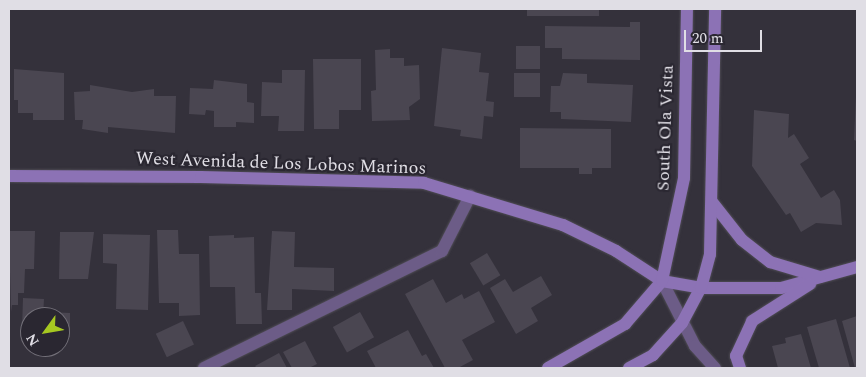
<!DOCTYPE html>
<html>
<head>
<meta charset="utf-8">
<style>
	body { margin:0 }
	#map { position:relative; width:866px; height:377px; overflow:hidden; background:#34313b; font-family:Spectral,serif }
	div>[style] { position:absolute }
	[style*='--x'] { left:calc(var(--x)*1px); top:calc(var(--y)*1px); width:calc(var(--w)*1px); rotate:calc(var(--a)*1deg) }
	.building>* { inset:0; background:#4a4651; transform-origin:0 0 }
	.roads { filter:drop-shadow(0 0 1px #504d56) drop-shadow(0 0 1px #504d56) }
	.lane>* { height:12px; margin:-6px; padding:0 6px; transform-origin:6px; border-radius:6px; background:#6c5c87 }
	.street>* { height:12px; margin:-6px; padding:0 6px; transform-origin:6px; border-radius:6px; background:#6c5c87 }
	.secondary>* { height:12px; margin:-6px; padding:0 6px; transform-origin:6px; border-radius:6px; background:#8c72b5 }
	span { translate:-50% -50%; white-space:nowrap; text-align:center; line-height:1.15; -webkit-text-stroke:4.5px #2a2731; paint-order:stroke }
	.street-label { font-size:18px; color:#e0dee5 }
	.frame { position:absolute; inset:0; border:10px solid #e0dee5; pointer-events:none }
	.north { position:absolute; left:20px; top:307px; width:50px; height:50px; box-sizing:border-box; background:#2a2731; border:1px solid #737079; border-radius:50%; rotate:238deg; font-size:14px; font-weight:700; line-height:20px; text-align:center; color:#e0dee5 }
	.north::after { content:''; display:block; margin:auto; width:18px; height:22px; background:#a6c821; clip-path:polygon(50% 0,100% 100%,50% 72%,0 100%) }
	.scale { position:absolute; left:684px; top:30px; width:78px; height:22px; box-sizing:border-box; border:2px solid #e0dee5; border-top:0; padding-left:6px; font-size:15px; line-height:18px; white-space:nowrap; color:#e0dee5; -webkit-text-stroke:4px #2a2731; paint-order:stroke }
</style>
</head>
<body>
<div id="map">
	<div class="building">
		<i style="left:527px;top:9px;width:72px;height:7px"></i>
		<i style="clip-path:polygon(630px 22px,640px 22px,640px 60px,562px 59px,562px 48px,545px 48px,545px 26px,630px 27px)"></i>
		<i style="left:516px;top:46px;width:24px;height:23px"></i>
		<i style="clip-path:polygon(442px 48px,481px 53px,479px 72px,489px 73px,486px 101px,494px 102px,493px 117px,484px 116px,482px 139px,460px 136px,461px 130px,434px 126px)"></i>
		<i style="clip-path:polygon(390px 49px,390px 58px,404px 58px,404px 66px,419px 65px,420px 99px,409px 107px,410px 120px,372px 121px,371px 91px,376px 90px,375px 50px)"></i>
		<i style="clip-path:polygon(313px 59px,361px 59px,361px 110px,339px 110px,339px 129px,314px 129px)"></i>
		<i style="clip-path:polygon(14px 69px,64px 73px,64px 120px,33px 120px,33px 113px,18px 113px,18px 100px,14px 100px)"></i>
		<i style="clip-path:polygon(282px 70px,305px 70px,304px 131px,278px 131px,279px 116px,261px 116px,262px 82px,282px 83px)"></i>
		<i style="left:514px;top:73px;width:26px;height:24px"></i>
		<i style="clip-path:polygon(563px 73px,587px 74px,587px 83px,633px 85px,631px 122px,561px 119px,561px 112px,550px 112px,551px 86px,560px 86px)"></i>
		<i style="clip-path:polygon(214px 80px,247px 84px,247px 102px,254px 103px,254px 123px,236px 122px,236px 127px,214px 127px,214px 111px,206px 110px,205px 115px,189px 114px,190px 88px,213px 89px)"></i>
		<i style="clip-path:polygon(90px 85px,132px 92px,154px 89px,154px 96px,176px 96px,175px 133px,108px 127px,108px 133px,82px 129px,83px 120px,75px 120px,74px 92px,90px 91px)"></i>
		<i style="clip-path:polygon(856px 96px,857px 96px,857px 141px,854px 140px)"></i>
		<i style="clip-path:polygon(754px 110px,789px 114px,788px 138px,794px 134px,809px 158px,800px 164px,821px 198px,834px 190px,840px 200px,842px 225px,816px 223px,801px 232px,790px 213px,786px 215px,752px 166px)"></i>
		<i style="clip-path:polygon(520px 128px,611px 129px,611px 168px,592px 168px,592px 174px,579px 174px,579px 168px,520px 168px)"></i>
		<i style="clip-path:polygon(157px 230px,178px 230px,179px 254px,199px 254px,200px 315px,179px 316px,179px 303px,159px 303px)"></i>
		<i style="clip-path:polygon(9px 231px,35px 231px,34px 269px,25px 269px,24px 293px,18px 293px,18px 305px,12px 305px,11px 312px)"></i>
		<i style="clip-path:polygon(272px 231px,295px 232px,294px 267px,334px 268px,334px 291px,292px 289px,292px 310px,267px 310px)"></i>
		<i style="clip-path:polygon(60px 232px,94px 232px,88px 279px,59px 279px)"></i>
		<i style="clip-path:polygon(103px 234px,150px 235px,148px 310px,116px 309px,117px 264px,103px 263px)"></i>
		<i style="clip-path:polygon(234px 235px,234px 238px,254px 237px,255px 293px,261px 293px,262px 324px,236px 324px,235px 287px,210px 287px,209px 236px)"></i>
		<i style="left:487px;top:253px;width:26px;height:20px;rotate:59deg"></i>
		<i style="clip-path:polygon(541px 276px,552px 295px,531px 308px,538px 321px,516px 334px,490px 288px,505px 279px,513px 292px)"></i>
		<i style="clip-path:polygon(433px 279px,446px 303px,462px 294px,464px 299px,479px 291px,495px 322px,462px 340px,473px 360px,458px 368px,445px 368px,405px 294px)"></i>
		<i style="clip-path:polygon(23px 298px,44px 299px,43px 317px,30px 317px,30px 330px,22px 329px)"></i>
		<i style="clip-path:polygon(48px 312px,70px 313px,70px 337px,60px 337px,60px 317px,48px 317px)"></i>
		<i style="left:360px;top:312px;width:29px;height:31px;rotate:61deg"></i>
		<i style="clip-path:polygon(857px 316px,857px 368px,855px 368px,842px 321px)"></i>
		<i style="clip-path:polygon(836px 319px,850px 368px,819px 368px,807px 327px)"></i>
		<i style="left:183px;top:321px;width:26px;height:30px;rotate:65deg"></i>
		<i style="clip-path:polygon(408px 330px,422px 356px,426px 354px,434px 368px,376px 368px,367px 351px)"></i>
		<i style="clip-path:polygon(801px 334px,811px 368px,778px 368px,772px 346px,786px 343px,785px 338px)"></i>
		<i style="clip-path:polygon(305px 341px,317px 364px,309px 368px,292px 368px,283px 352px)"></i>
		<i style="clip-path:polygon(279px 353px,287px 368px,257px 368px,255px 366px)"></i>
	</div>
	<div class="roads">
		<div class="lane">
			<i style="--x:204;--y:368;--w:265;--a:-26.2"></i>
			<i style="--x:442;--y:251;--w:62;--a:-63"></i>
		</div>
		<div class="street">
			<i style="--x:662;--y:281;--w:73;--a:63.1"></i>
			<i style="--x:695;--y:346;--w:30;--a:48"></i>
		</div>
		<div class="secondary">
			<i style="--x:9;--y:176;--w:192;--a:0.3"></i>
			<i style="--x:201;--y:177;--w:223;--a:1.5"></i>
			<i style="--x:424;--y:183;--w:145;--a:16.8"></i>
			<i style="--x:563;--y:225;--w:59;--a:26.1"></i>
			<i style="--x:616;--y:251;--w:55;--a:33.1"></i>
			<i style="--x:662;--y:281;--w:40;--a:10"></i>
			<i style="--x:701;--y:288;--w:80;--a:0"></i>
			<i style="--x:781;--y:288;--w:79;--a:-15.4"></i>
			<i style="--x:712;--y:202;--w:48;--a:51.7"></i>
			<i style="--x:742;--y:240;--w:36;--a:38"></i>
			<i style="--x:770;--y:262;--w:52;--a:16.7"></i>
			<i style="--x:548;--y:368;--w:89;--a:-29.7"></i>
			<i style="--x:625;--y:324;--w:57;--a:-49.3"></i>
			<i style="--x:662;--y:281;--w:105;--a:-77.9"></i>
			<i style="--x:684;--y:178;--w:169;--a:-89"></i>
			<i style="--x:629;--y:368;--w:27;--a:-28"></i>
			<i style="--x:653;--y:355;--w:43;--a:-47.8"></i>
			<i style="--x:682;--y:323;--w:40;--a:-62"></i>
			<i style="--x:701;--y:288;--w:35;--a:-75"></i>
			<i style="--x:710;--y:254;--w:245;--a:-88.8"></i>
			<i style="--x:740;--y:368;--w:13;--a:-108"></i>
			<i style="--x:736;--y:356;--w:38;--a:-65"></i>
			<i style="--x:752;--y:321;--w:69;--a:-32.5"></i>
		</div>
	</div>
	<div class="street-label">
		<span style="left:666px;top:128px;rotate:-88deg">South Ola Vista</span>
		<span style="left:281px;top:164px;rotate:2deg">West Avenida de Los Lobos Marinos</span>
	</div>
	<div class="frame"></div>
	<div class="north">N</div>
	<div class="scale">20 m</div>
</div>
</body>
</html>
